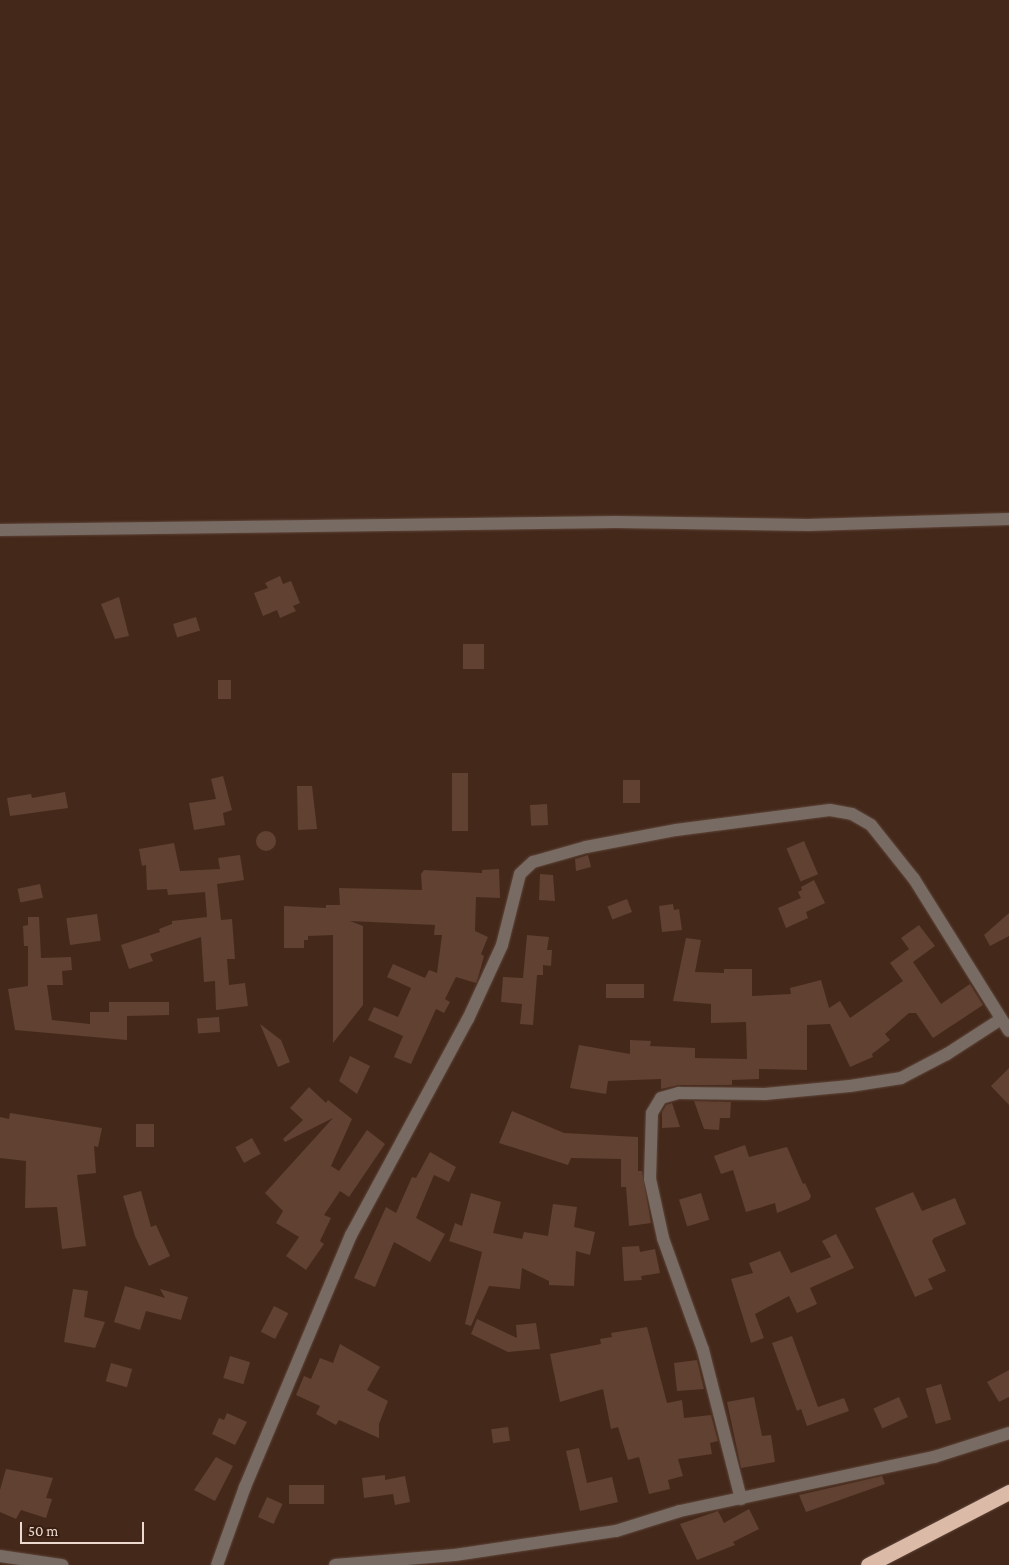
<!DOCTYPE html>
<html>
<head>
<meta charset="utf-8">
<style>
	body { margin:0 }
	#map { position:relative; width:1009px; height:1565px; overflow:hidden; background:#44291b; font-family:"Crimson Pro",serif }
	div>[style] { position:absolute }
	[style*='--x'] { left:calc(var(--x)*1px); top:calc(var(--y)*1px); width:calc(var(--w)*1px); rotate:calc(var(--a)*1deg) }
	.building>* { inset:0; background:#614131; transform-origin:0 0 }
	.round { border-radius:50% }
	.roads { filter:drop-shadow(0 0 1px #5f4538) drop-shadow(0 0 1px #5f4538) }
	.minor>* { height:12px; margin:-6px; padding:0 6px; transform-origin:6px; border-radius:6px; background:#786b63 }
	.highway>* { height:15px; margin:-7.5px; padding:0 7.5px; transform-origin:7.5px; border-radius:7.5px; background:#dcbaa8 }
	span { translate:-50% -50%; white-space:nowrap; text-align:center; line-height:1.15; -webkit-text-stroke:4.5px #391f11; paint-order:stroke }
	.scale { position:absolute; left:20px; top:1522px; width:124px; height:22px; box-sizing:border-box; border:2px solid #ecdad1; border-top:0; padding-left:6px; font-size:15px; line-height:18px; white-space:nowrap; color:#ecdad1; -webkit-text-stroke:4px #391f11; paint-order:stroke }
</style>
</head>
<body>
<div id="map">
	<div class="building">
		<i style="clip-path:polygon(280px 576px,283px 584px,291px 581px,300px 603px,293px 606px,296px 611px,280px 618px,277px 610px,263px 616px,254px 593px,268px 588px,265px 583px)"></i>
		<i style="clip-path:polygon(119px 597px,129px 636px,115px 639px,101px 604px)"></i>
		<i style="left:196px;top:617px;width:14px;height:24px;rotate:73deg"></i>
		<i style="left:463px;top:644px;width:21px;height:25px"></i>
		<i style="left:218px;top:680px;width:13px;height:19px"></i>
		<i style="left:452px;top:773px;width:16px;height:58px"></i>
		<i style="clip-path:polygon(223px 776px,232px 810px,223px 813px,225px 825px,194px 830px,189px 803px,216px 799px,211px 779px)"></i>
		<i style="left:623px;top:780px;width:17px;height:23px"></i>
		<i style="clip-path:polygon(297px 786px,312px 786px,317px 829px,298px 830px)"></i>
		<i style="clip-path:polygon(65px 792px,68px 808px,10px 816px,7px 798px,31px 794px,32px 798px)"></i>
		<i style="left:547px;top:804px;width:21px;height:17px;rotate:87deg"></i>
		<i class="round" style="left:256px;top:831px;width:20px;height:20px"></i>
		<i style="left:804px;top:841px;width:36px;height:19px;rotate:67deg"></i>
		<i style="clip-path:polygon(174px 843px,180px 871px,220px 869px,218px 858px,240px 855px,244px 880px,217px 884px,221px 920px,232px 919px,235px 959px,227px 959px,229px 985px,245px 983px,248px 1006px,216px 1010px,215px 981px,204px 982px,201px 937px,150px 954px,153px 961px,129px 969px,121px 945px,160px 932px,159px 929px,172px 924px,172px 921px,207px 917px,205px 892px,168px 895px,167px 889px,147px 890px,146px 865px,142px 866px,139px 849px)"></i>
		<i style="clip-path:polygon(588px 855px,591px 867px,576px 871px,575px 859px)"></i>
		<i style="clip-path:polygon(499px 869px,500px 898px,476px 897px,475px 931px,488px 937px,481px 954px,484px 956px,478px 978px,476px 983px,456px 977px,445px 999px,450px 1002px,444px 1013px,436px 1009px,411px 1064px,394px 1057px,403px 1036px,368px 1020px,374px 1007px,398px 1017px,411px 988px,387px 977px,393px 964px,425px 978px,429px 970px,437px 973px,442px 935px,434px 935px,435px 925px,350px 921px,363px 926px,363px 1005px,333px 1043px,333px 935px,308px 936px,308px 940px,304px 940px,304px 948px,284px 948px,284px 906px,326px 908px,326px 905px,340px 905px,339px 888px,422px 890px,421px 874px,424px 870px,482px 873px,482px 870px)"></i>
		<i style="clip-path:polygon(540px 874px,553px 875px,555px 901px,539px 900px)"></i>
		<i style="clip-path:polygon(814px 880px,825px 903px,806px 912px,808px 918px,786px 928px,778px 908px,801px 898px,798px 892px,802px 890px,801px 887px)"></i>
		<i style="left:40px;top:884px;width:14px;height:23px;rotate:78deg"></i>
		<i style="left:627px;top:899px;width:14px;height:21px;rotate:69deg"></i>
		<i style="clip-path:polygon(673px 904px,674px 910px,679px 909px,682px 930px,662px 932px,659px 906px)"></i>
		<i style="clip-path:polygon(1009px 913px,1009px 936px,990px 946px,984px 935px)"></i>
		<i style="left:97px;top:914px;width:27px;height:31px;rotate:82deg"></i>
		<i style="clip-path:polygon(28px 917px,39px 917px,41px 958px,71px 957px,72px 970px,62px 971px,63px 985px,47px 985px,52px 1020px,90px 1024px,90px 1012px,109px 1012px,109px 1002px,169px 1002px,169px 1015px,127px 1016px,127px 1040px,15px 1030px,8px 989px,28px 986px,28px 946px,24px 946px,23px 926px,28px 925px)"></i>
		<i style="clip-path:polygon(919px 925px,935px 946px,913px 962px,941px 1004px,970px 984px,983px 1005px,933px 1038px,916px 1013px,909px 1013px,885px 1034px,890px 1040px,872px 1054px,873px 1057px,850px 1067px,830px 1024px,807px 1025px,807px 1070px,759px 1069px,759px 1079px,732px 1080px,732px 1085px,679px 1085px,661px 1089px,661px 1079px,608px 1081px,606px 1094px,570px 1088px,579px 1045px,630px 1054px,630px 1040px,651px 1041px,650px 1046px,695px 1048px,695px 1058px,747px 1059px,746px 1022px,711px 1023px,711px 1004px,673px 1001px,686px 938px,701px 940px,695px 972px,724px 973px,724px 969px,752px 969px,752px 996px,791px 994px,790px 988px,821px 980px,829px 1008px,840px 1001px,850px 1018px,903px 981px,890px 963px,909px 949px,901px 938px)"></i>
		<i style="clip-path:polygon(527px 935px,549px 937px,547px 950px,552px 950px,551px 966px,543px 965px,543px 975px,537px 975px,533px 1025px,520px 1024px,522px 1004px,501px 1002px,503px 977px,523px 978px)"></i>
		<i style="left:606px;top:984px;width:38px;height:14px"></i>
		<i style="left:219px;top:1017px;width:15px;height:22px;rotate:86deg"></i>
		<i style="clip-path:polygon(260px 1024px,281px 1040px,290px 1062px,278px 1067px)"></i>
		<i style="clip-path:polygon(350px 1056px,370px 1066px,357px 1094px,339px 1081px)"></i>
		<i style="clip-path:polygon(1009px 1068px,1009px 1105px,991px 1086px)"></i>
		<i style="clip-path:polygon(309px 1087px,326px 1103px,328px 1100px,352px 1119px,331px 1166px,339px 1171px,367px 1130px,385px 1144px,349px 1197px,340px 1191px,324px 1215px,331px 1218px,320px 1241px,324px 1244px,306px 1270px,286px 1256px,299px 1237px,276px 1223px,283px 1211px,265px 1193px,333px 1118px,285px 1142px,283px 1139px,303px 1120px,290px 1108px)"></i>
		<i style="clip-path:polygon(694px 1101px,731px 1102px,730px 1118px,720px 1118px,719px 1130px,704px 1129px)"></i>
		<i style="clip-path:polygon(672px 1103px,680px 1127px,662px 1128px,662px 1112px,666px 1105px)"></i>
		<i style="clip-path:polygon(512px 1111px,564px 1133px,638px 1137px,638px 1171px,642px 1171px,651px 1223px,629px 1226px,626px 1187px,621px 1187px,621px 1159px,571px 1158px,568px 1165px,499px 1143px)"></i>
		<i style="clip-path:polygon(10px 1113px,102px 1128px,98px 1147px,94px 1146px,96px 1173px,77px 1175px,86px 1246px,62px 1249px,57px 1207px,25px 1208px,26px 1161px,0 1158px,0 1117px,9px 1119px)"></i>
		<i style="left:136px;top:1124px;width:18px;height:23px"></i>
		<i style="left:252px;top:1138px;width:18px;height:19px;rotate:61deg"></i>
		<i style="clip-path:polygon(745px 1145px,749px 1157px,787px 1147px,803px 1184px,805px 1183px,811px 1196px,809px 1200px,777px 1213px,775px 1203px,746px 1212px,733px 1170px,721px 1174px,714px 1156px)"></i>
		<i style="clip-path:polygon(430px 1152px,456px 1167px,449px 1182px,434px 1175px,416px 1218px,445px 1234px,430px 1262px,394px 1242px,375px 1287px,354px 1278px,386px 1207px,396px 1213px,412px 1177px,416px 1178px)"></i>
		<i style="clip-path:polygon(141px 1191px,151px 1227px,156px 1225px,170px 1256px,149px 1266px,135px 1236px,123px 1196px)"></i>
		<i style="clip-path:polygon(913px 1192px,922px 1211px,955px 1198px,966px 1224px,934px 1238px,932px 1241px,946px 1271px,928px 1279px,933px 1289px,915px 1297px,875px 1208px)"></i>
		<i style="clip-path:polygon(471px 1193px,501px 1202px,493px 1233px,522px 1239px,524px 1232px,548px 1236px,553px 1204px,577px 1207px,574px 1227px,595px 1232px,590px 1255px,576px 1251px,574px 1286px,549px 1285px,549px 1281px,522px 1268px,520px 1289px,489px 1286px,471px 1326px,465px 1324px,482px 1252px,449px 1241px,455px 1223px,462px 1226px)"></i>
		<i style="left:701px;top:1193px;width:28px;height:23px;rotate:73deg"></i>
		<i style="clip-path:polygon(836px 1234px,854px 1268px,810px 1288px,817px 1304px,797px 1313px,789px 1296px,755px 1314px,764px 1338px,751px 1343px,731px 1279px,753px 1273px,749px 1263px,780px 1251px,791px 1273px,831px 1257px,822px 1241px)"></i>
		<i style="clip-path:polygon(639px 1246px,640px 1252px,655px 1249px,660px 1273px,641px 1276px,642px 1280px,624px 1281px,622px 1247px)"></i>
		<i style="clip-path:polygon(125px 1286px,165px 1298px,160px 1289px,188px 1297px,181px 1320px,146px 1311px,140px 1330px,114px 1322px)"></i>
		<i style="clip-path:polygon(73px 1289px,88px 1291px,84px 1317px,105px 1322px,95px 1348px,64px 1342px)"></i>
		<i style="left:274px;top:1306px;width:16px;height:29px;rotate:27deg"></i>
		<i style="clip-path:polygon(477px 1319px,517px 1338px,516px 1325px,536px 1323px,540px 1349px,508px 1352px,471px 1334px)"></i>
		<i style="clip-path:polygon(647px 1327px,667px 1403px,682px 1400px,684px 1418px,711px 1415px,718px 1441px,710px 1443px,712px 1454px,678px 1459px,683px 1476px,668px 1480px,670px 1489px,649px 1494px,639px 1457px,628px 1460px,618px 1427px,611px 1429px,603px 1389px,560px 1402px,550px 1354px,601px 1344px,600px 1339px,612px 1337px,611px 1333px)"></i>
		<i style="clip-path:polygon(792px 1336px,818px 1407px,844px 1398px,849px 1411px,807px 1426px,801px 1409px,797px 1411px,772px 1343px)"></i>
		<i style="clip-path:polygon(340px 1344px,380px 1367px,367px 1390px,388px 1401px,379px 1424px,379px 1438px,339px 1420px,336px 1425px,316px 1414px,320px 1406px,296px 1395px,304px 1376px,311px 1379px,320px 1358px,333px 1363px)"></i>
		<i style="left:230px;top:1356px;width:21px;height:23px;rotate:17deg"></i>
		<i style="clip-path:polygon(697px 1360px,704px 1389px,677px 1391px,674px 1363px)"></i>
		<i style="left:111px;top:1363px;width:22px;height:19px;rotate:16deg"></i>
		<i style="clip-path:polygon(1009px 1370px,1009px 1397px,999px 1402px,987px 1382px)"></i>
		<i style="left:941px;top:1384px;width:37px;height:16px;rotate:74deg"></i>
		<i style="clip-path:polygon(754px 1397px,762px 1436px,771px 1435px,775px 1462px,741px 1468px,727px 1402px)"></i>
		<i style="left:899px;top:1397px;width:22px;height:28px;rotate:66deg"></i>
		<i style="clip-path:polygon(227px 1413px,247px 1422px,235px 1445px,212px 1434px,219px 1418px,224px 1420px)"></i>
		<i style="left:508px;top:1427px;width:14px;height:17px;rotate:82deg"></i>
		<i style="clip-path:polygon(579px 1448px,587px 1483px,612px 1477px,618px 1502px,580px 1511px,566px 1451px)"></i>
		<i style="clip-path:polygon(216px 1457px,233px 1466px,215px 1501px,194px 1490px)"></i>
		<i style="clip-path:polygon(6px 1469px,53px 1478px,46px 1498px,52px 1499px,46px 1518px,21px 1510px,16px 1519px,0 1512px,0 1490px)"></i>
		<i style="clip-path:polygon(385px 1475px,385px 1480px,405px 1476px,410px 1502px,395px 1505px,393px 1494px,364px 1498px,362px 1478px)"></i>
		<i style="clip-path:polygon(882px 1476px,885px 1484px,806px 1512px,799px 1495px)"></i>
		<i style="left:289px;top:1485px;width:35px;height:19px"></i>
		<i style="left:267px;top:1497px;width:17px;height:22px;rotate:24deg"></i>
		<i style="clip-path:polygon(749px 1509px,759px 1529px,733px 1542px,735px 1545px,697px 1560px,680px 1524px,718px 1511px,724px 1523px)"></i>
	</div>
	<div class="roads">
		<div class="minor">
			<i style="--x:0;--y:530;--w:616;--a:-0.74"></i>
			<i style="--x:616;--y:522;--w:192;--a:0.9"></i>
			<i style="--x:808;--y:525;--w:201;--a:-1.7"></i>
			<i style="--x:741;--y:1499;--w:154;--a:-104.3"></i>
			<i style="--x:703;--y:1350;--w:119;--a:-109.7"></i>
			<i style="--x:663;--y:1238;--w:60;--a:-102.4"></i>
			<i style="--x:650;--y:1179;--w:66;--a:-88.3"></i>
			<i style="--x:652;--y:1113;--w:17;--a:-59"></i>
			<i style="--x:661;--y:1098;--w:19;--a:-16"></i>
			<i style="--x:679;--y:1093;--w:86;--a:0.7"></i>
			<i style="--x:765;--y:1094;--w:85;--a:-5.4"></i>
			<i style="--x:850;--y:1086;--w:52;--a:-8.9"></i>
			<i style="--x:901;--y:1078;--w:52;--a:-27.6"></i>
			<i style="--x:947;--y:1054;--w:64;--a:-32.9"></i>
			<i style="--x:0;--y:1556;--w:63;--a:8.3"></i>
			<i style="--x:217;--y:1565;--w:83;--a:-70.3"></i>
			<i style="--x:245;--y:1487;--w:273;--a:-67.2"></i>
			<i style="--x:351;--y:1235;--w:246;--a:-61.6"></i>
			<i style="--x:468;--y:1019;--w:81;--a:-65.3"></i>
			<i style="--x:502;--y:945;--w:73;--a:-75.8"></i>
			<i style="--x:520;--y:874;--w:18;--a:-43"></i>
			<i style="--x:533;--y:862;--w:55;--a:-15.8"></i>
			<i style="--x:586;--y:847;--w:92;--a:-10.7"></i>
			<i style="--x:676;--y:830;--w:155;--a:-7.4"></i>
			<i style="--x:830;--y:810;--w:22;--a:10"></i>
			<i style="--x:852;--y:814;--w:22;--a:30"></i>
			<i style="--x:871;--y:825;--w:69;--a:51.5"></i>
			<i style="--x:914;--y:879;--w:179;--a:58"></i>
			<i style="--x:335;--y:1565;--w:120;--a:-4.8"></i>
			<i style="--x:455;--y:1555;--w:163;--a:-8.5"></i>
			<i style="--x:616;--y:1531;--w:67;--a:-17.4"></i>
			<i style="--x:680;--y:1511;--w:260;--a:-12"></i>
			<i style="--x:934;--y:1457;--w:79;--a:-17.7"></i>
		</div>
		<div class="highway">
			<i style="--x:868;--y:1565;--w:159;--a:-27.4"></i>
		</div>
	</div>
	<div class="scale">50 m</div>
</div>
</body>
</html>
